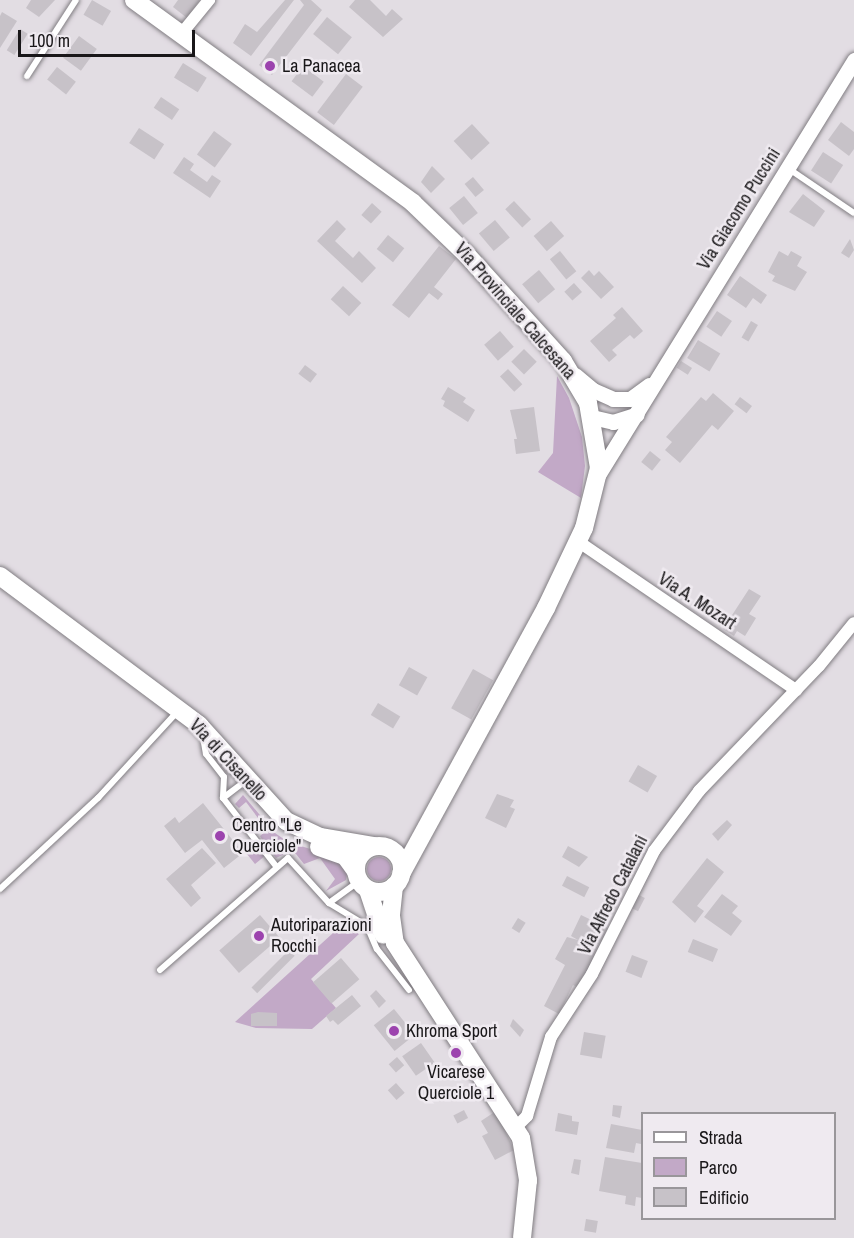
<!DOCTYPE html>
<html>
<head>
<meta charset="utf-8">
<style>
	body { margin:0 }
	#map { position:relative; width:854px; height:1238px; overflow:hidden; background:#e2dde3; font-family:"Archivo Narrow",sans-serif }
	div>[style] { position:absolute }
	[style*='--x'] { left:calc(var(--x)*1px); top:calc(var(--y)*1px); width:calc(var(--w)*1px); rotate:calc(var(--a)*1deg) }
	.green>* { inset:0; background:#c2a9c7 }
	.round { border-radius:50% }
	.building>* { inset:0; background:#c7c2c8; transform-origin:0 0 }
	.roads { filter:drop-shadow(0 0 2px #817d82) drop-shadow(0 0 2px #817d82) }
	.service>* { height:6px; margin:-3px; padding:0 3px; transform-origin:3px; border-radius:3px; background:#fff }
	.minor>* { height:12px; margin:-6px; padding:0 6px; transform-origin:6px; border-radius:6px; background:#fff }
	.tertiary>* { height:15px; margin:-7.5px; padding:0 7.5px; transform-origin:7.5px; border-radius:7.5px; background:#fff }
	.secondary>* { height:18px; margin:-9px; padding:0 9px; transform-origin:9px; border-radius:9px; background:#fff }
	.secondary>.ring { margin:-9px; padding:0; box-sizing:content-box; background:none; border:18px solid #fff; border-radius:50% }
	.dots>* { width:16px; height:16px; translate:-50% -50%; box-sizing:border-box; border:3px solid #efeaf0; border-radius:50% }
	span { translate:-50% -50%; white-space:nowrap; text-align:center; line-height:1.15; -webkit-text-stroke:5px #efeaf0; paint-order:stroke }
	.poi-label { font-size:18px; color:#191719 }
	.left { translate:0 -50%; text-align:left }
	.street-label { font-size:18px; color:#191719 }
	.legend { position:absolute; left:641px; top:1112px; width:195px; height:108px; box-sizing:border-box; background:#efeaf0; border:2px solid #99969a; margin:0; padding:8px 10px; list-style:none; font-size:18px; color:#191719 }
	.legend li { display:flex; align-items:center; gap:12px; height:30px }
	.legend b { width:30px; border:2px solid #99969a }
	.scale { position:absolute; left:18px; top:30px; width:177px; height:27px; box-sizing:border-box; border:3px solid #191719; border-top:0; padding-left:8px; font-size:18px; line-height:21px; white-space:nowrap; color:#191719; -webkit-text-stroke:4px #efeaf0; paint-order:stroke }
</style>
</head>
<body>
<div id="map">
	<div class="green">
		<i style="clip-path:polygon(557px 376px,569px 398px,582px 437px,585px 466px,581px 498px,538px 472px,553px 453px)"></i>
		<i style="clip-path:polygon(243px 795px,275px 833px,288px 842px,336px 857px,347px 873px,346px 880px,326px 891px,335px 879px,320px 858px,304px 864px,296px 854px,289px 852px,276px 858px,271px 851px,255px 864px,247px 854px,263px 841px,260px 836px,267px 830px,246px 802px,239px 808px,235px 804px)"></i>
		<i class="round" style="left:367px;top:857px;width:24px;height:24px"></i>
		<i style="clip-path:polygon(343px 924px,359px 934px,311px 979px,336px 1008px,312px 1029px,256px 1028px,235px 1022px)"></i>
	</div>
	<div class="building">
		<i style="clip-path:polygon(31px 0,55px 0,39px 17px,26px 8px)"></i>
		<i style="left:92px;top:0;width:22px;height:17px;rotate:30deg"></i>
		<i style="clip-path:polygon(178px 0,200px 0,187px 18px,173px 7px)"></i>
		<i style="clip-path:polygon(285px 0,294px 0,251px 56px,233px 43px,245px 24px,257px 32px)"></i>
		<i style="clip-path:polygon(300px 0,311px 0,322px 10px,272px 75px,259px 65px,304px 5px)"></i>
		<i style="clip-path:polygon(355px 0,370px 0,386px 16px,392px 9px,403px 19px,383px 37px,349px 7px)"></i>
		<i style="clip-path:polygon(2px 12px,17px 21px,0 48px,0 16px)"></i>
		<i style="left:327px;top:17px;width:32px;height:22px;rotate:39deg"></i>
		<i style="left:20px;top:29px;width:9px;height:25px;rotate:32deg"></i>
		<i style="left:79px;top:36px;width:22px;height:27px;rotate:36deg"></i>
		<i style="left:183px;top:63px;width:28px;height:17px;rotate:32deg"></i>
		<i style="left:303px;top:66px;width:26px;height:19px;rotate:37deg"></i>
		<i style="left:57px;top:67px;width:24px;height:16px;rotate:38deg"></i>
		<i style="left:346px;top:74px;width:21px;height:48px;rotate:37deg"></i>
		<i style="left:161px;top:97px;width:22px;height:13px;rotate:34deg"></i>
		<i style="clip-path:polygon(841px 122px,854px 132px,854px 149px,849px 156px,828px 140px)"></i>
		<i style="left:472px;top:124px;width:26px;height:25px;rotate:47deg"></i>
		<i style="left:139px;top:128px;width:30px;height:18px;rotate:33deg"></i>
		<i style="left:214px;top:131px;width:22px;height:29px;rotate:36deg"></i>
		<i style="left:823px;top:152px;width:24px;height:22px;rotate:33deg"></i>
		<i style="clip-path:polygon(184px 157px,194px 164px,190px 170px,207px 182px,212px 175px,221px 181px,210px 198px,173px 173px)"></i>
		<i style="clip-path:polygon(432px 166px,445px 179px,431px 193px,421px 182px)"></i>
		<i style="left:473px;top:177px;width:17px;height:11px;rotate:50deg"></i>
		<i style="clip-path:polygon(803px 194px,825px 211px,814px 227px,789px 212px)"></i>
		<i style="left:464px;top:196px;width:22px;height:19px;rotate:51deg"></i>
		<i style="left:514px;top:201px;width:25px;height:12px;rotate:47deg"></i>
		<i style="left:372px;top:203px;width:13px;height:16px;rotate:42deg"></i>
		<i style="clip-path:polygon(337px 220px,346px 229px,335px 241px,353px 258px,359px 251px,376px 268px,362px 283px,317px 241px)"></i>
		<i style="left:495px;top:220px;width:23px;height:21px;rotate:50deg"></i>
		<i style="left:551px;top:221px;width:20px;height:23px;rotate:49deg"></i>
		<i style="left:388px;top:235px;width:21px;height:18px;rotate:39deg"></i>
		<i style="clip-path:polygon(850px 239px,854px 250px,849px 258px,841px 253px)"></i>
		<i style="clip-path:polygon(439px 246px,456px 259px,434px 287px,443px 294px,438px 300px,429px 293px,409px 318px,392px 305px)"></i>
		<i style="left:560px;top:251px;width:26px;height:13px;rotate:51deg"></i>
		<i style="clip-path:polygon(779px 251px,788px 256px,791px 251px,802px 257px,797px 266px,807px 272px,795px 291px,772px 281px,775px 276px,768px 272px)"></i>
		<i style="left:539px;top:270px;width:25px;height:22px;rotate:50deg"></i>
		<i style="clip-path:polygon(589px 270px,594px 276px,599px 271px,614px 287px,601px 299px,581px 278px)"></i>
		<i style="clip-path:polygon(740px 276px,767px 295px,761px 304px,753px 298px,746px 308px,727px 295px)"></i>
		<i style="left:574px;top:283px;width:12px;height:13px;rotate:48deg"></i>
		<i style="left:343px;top:286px;width:25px;height:18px;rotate:43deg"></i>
		<i style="clip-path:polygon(622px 307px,643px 331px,634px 339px,630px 335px,612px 350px,617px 355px,609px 362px,590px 341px,616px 318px,613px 315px)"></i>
		<i style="left:717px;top:311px;width:18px;height:19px;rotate:34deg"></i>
		<i style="left:751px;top:321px;width:8px;height:19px;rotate:30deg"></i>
		<i style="left:500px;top:331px;width:21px;height:21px;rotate:49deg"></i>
		<i style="left:698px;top:340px;width:26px;height:21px;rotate:31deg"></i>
		<i style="left:524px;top:349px;width:18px;height:18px;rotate:45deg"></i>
		<i style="left:681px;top:361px;width:13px;height:8px;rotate:32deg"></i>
		<i style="left:305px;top:365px;width:15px;height:11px;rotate:37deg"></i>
		<i style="left:508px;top:369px;width:21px;height:11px;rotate:47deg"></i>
		<i style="clip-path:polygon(448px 387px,466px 398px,463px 402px,475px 410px,468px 422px,443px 406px,445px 401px,441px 399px)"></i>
		<i style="clip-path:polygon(713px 393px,734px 411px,718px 430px,712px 425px,680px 463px,665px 450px,672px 442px,666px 437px,701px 397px,706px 401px)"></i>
		<i style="left:740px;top:397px;width:15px;height:9px;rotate:37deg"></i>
		<i style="clip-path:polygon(534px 407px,540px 451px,516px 454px,514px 439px,517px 439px,510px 410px)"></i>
		<i style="left:650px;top:451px;width:14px;height:14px;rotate:39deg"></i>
		<i style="clip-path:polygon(749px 589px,761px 596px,749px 614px,756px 618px,745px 636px,737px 631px,734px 636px,723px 629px)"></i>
		<i style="left:409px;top:667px;width:21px;height:21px;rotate:29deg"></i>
		<i style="left:473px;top:669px;width:23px;height:45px;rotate:29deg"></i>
		<i style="left:378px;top:703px;width:26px;height:14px;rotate:31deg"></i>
		<i style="left:638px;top:765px;width:22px;height:19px;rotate:30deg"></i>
		<i style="clip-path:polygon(497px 794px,514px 800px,510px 807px,515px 809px,506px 828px,485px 818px)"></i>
		<i style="clip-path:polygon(203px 803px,243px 853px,224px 868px,202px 840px,185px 853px,164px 826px,175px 817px,179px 823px)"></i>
		<i style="clip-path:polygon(727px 820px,732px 825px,718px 841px,712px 834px)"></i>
		<i style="clip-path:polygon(568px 846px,588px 857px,579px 867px,562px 857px)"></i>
		<i style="clip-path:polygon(202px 848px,216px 863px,191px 885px,201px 898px,191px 907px,166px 879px)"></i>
		<i style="clip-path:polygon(707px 858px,724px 872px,697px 906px,704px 911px,695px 923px,672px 902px)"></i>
		<i style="left:567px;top:876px;width:25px;height:11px;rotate:27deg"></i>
		<i style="left:635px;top:893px;width:11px;height:15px;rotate:27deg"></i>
		<i style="clip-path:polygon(722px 894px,738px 906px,732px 913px,742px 921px,731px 936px,704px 917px)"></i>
		<i style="left:260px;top:915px;width:30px;height:54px;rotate:49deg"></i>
		<i style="clip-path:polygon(581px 915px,608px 928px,586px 977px,577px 987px,573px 985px,559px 1014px,544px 1006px,565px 965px,555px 959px,567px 937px,578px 940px,571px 936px)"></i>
		<i style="left:518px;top:918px;width:9px;height:12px;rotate:32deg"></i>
		<i style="left:693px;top:939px;width:27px;height:14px;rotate:22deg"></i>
		<i style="left:289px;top:950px;width:8px;height:53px;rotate:45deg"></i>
		<i style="left:632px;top:955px;width:17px;height:18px;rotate:21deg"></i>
		<i style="left:341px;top:958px;width:28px;height:37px;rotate:49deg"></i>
		<i style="clip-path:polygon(376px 990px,386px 1001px,379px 1008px,370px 996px)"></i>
		<i style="clip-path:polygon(352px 995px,361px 1006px,338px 1025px,333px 1020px,330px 1022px,326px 1016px)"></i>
		<i style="left:394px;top:1009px;width:33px;height:26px;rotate:51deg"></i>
		<i style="clip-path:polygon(258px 1012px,277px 1013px,277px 1026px,251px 1026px,251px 1014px)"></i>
		<i style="clip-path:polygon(513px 1019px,524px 1030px,520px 1037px,510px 1026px)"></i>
		<i style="left:584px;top:1032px;width:22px;height:23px;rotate:10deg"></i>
		<i style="left:421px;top:1043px;width:24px;height:23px;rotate:55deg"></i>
		<i style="left:397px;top:1057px;width:11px;height:11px;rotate:49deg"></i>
		<i style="left:396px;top:1083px;width:13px;height:11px;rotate:48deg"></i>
		<i style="clip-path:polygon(613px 1105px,622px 1106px,620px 1118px,612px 1116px)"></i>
		<i style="left:464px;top:1110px;width:9px;height:12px;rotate:63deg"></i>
		<i style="clip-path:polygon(496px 1111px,514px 1150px,495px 1160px,482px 1136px,488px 1133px,481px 1121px)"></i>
		<i style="clip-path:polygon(558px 1113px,572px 1116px,572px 1121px,579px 1122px,577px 1135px,555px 1131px)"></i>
		<i style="clip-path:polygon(611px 1124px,642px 1130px,641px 1144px,636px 1143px,634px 1153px,606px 1148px)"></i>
		<i style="clip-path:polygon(605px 1157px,642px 1163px,642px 1198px,636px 1197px,635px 1206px,625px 1204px,626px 1196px,599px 1191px)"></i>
		<i style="clip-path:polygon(574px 1159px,581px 1160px,579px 1175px,571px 1173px)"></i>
		<i style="left:586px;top:1219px;width:12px;height:12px;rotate:9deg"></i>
	</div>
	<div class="roads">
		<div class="service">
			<i style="--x:27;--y:76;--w:90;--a:-57.2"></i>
			<i style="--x:789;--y:169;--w:78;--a:34.1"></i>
			<i style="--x:204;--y:743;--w:11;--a:80"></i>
			<i style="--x:206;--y:754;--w:29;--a:52"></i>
			<i style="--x:224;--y:777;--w:21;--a:93"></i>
			<i style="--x:223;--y:798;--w:86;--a:52.1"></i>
			<i style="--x:223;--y:798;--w:20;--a:-37"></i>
			<i style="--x:0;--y:889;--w:134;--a:-42.9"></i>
			<i style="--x:98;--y:798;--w:118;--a:-47.4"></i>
			<i style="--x:329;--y:903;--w:37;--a:-36"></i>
			<i style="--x:160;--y:970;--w:170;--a:-41.2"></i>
			<i style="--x:288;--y:858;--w:61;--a:47.7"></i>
			<i style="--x:329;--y:903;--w:44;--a:31.2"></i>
			<i style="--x:367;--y:926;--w:25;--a:67"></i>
			<i style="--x:377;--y:949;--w:52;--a:52"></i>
		</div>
		<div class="minor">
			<i style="--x:182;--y:33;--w:43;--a:-50.7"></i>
			<i style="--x:579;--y:542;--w:263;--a:34.3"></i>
			<i style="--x:516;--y:1127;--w:16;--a:-45"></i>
			<i style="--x:527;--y:1116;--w:83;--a:-73.1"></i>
			<i style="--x:551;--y:1037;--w:75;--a:-56.9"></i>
			<i style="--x:592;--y:974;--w:138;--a:-63.2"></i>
			<i style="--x:654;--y:851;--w:75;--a:-53.1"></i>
			<i style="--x:699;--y:791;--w:173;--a:-46.2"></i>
			<i style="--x:819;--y:666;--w:55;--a:-50.9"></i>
		</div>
		<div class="tertiary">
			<i style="--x:575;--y:375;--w:23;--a:40"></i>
			<i style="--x:593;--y:390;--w:22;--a:24"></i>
			<i style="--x:613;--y:399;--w:17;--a:0"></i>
			<i style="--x:630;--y:399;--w:24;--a:-36"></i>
			<i style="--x:592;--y:417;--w:22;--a:13"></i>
			<i style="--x:613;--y:422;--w:25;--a:-18"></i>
			<i style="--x:598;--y:475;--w:488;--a:-58.3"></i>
		</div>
		<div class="secondary">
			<i style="--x:134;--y:0;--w:345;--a:36"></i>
			<i style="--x:413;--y:203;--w:75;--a:43.9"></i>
			<i style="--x:467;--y:255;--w:143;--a:47.8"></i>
			<i style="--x:563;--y:361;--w:49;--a:59.2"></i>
			<i style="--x:588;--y:403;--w:66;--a:80.4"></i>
			<i style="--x:599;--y:468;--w:62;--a:104"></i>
			<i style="--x:584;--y:528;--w:89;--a:115.4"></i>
			<i style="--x:546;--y:608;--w:303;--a:118.6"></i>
			<i style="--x:0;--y:576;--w:249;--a:36.8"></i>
			<i style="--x:199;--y:725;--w:130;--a:47.8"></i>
			<i style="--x:286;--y:821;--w:38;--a:25"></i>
			<i style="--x:320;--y:837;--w:55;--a:9.5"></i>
			<i class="ring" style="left:356px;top:846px;width:28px;height:28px"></i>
			<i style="--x:319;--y:847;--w:28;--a:19"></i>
			<i style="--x:345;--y:856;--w:17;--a:54"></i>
			<i style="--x:394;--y:886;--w:30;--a:96"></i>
			<i style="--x:391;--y:916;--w:27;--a:82"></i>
			<i style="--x:395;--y:943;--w:232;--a:57.1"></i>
			<i style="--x:521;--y:1138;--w:43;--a:80.5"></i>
			<i style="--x:528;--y:1180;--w:58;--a:95.9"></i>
			<i style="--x:368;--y:890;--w:47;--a:71.6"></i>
		</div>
	</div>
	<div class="dots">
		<i style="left:270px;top:66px;background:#9c43ae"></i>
		<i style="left:220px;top:836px;background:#9c43ae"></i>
		<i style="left:259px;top:936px;background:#9c43ae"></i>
		<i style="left:394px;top:1031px;background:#9c43ae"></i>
		<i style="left:456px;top:1053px;background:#9c43ae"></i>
	</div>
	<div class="poi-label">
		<span class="left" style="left:282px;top:66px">La Panacea</span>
		<span class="left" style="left:232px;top:836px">Centro "Le<br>Querciole"</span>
		<span class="left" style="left:271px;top:936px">Autoriparazioni<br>Rocchi</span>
		<span class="left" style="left:406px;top:1031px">Khroma Sport</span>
		<span style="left:456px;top:1083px">Vicarese<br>Querciole 1</span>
	</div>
	<div class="street-label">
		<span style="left:739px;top:209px;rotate:-58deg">Via Giacomo Puccini</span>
		<span style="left:515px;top:311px;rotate:49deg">Via Provinciale Calcesana</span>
		<span style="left:697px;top:601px;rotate:33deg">Via A. Mozart</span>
		<span style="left:228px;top:760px;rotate:47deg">Via di Cisanello</span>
		<span style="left:613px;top:895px;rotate:-63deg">Via Alfredo Catalani</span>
	</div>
	<ul class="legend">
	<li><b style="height:8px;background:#fff"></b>Strada</li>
	<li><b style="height:16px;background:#c2a9c7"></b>Parco</li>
	<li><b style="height:16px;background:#c7c2c8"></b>Edificio</li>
	</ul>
	<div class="scale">100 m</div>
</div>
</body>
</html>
